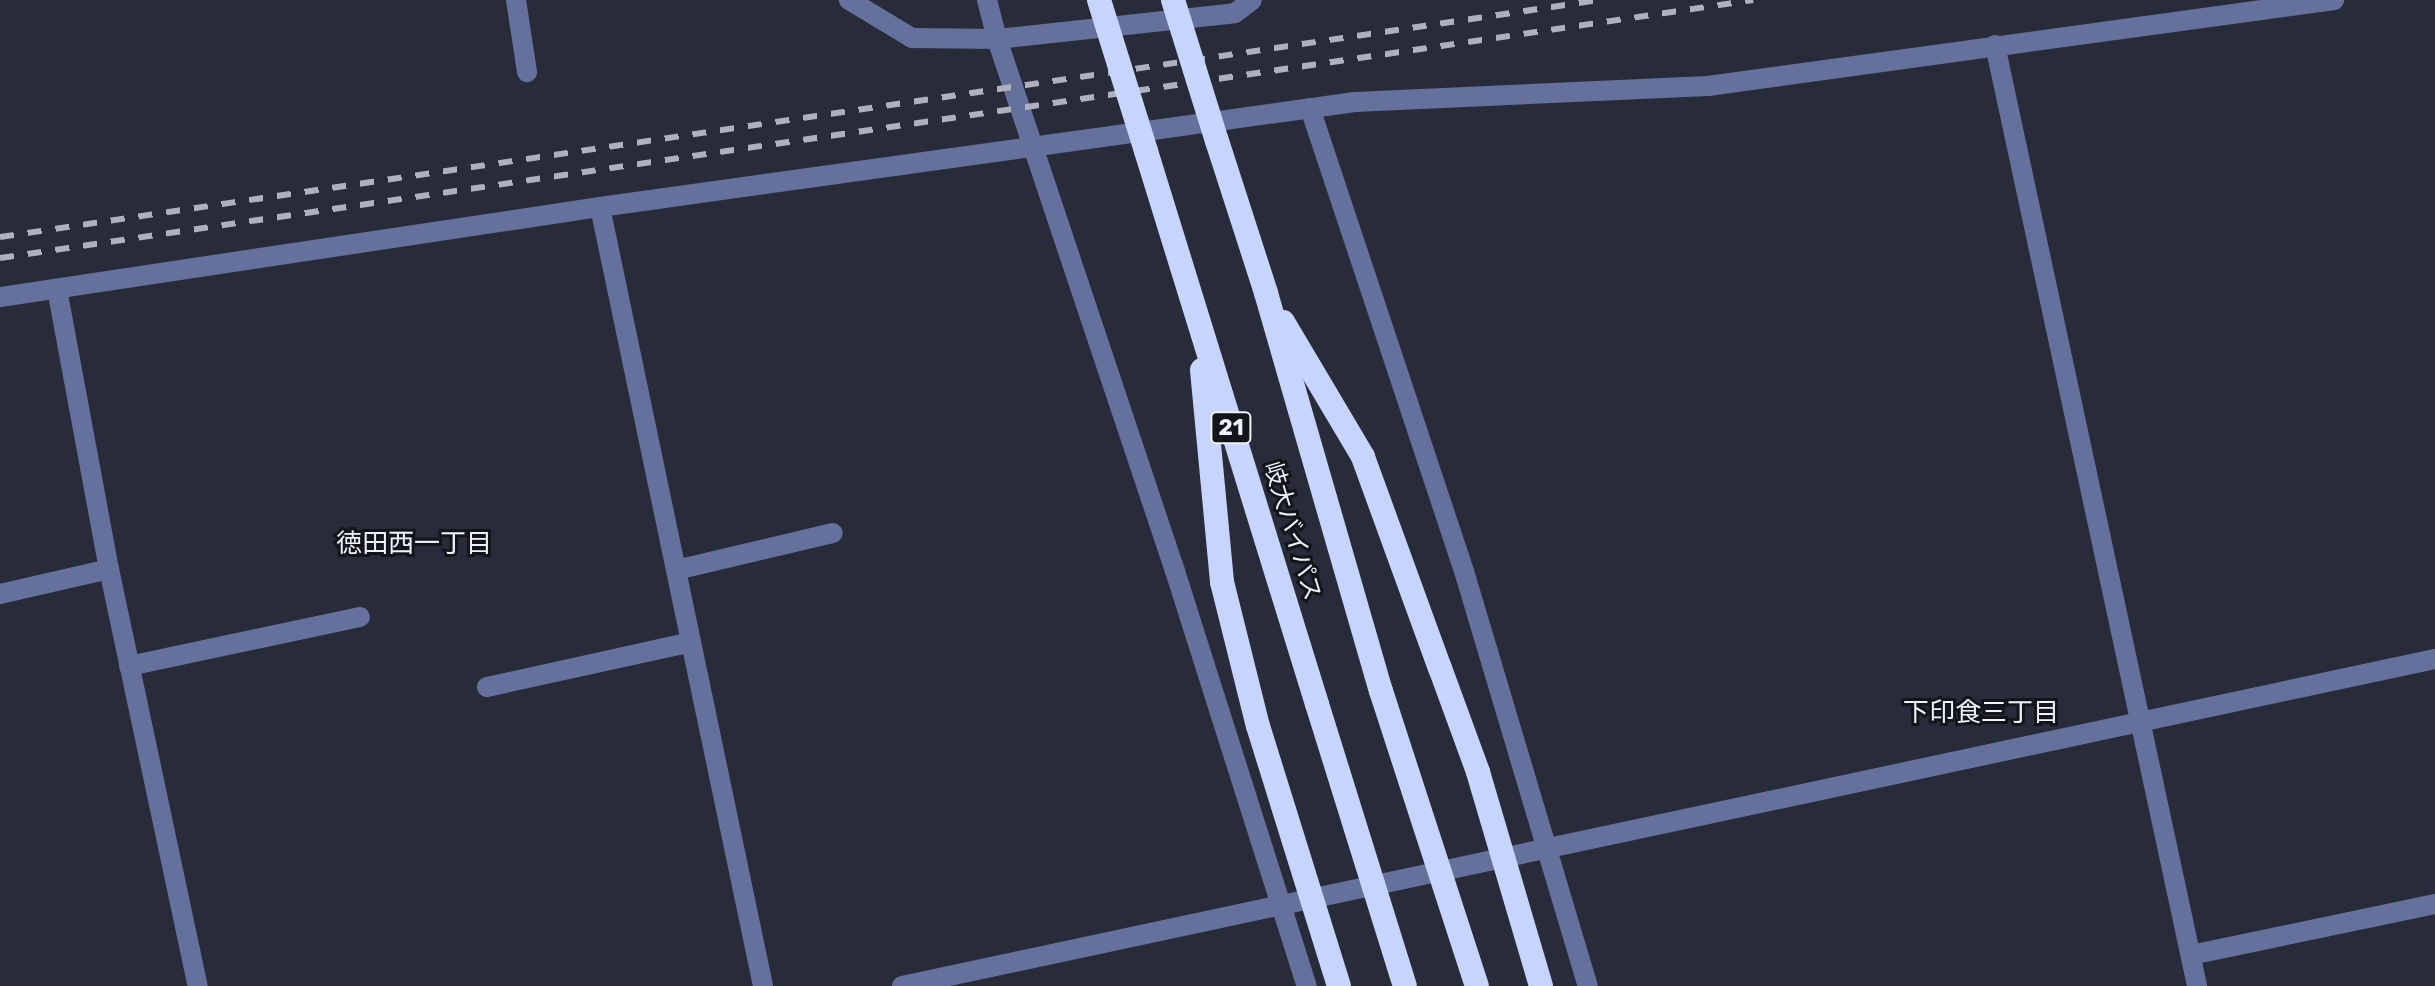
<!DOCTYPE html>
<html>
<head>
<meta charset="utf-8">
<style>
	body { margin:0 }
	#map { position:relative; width:2435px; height:986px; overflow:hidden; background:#282c3a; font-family:Rubik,"Noto Sans JP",sans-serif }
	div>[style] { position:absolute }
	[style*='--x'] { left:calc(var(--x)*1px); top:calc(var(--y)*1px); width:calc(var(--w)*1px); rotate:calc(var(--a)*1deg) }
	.minor>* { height:20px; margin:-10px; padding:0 10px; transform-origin:10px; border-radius:10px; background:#65719c }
	.highway>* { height:24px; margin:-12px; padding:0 12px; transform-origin:12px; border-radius:12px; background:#c7d4fe }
	.rail>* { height:6px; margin-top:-3px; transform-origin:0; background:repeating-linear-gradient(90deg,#adb1bb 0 14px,transparent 0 28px) }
	.highway-bridge>* { height:24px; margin:-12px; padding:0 12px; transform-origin:12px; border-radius:12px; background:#c7d4fe }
	span { translate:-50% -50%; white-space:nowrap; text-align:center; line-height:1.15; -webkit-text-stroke:6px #13151b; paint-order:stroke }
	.shield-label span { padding:2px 6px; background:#13151b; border:2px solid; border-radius:6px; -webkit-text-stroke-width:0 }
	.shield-label { font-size:22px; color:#eff2fb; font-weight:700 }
	.street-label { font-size:24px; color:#eff2fb }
	.neighbourhood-label { font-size:26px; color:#eff2fb }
</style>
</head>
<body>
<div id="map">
	<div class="minor">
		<i style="--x:516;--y:0;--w:73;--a:81.3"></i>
		<i style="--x:849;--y:0;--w:74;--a:31.1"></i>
		<i style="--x:912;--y:38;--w:85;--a:0.7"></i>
		<i style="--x:997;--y:39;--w:239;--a:-6.2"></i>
		<i style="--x:1235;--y:13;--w:21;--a:-37"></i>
		<i style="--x:987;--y:0;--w:40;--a:75.6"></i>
		<i style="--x:997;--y:39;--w:561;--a:71.5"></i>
		<i style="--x:1175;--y:571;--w:435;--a:72.4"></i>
		<i style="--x:1995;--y:45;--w:962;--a:77.88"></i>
		<i style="--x:1310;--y:108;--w:488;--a:71.6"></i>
		<i style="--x:1464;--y:571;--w:433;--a:73.4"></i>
		<i style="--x:600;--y:207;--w:796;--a:78.18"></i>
		<i style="--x:57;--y:289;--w:285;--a:79.5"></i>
		<i style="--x:109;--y:569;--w:426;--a:78"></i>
		<i style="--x:0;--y:297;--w:607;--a:-8.53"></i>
		<i style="--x:600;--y:207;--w:762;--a:-7.92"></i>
		<i style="--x:1355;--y:102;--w:353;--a:-2.6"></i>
		<i style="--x:1708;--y:86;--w:632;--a:-7.82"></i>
		<i style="--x:676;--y:570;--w:161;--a:-13.3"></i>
		<i style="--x:0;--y:594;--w:112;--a:-12.9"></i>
		<i style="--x:129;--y:666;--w:236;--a:-12"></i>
		<i style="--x:487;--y:687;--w:209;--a:-12.4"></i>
		<i style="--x:2191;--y:955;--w:249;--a:-11.8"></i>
		<i style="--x:902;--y:986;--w:1567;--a:-12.04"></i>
	</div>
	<div class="highway">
		<i style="--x:1217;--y:141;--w:160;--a:72.1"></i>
		<i style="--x:1266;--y:293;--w:414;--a:73.9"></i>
		<i style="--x:1146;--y:151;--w:579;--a:72.82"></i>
		<i style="--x:1283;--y:322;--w:157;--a:59.3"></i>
		<i style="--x:1363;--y:457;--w:225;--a:70"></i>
		<i style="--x:1202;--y:370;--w:213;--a:84.6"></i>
		<i style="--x:1222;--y:582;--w:148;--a:76"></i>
	</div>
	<div class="rail">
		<i style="--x:0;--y:237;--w:1616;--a:-8.43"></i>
		<i style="--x:0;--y:258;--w:1772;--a:-8.37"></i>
	</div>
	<div class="highway-bridge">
		<i style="--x:1099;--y:0;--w:158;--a:72.7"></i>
		<i style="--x:1173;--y:0;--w:148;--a:72.7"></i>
		<i style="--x:1440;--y:668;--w:111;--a:69.9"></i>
		<i style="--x:1478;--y:772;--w:223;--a:73.6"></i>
		<i style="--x:1381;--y:691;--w:310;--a:72"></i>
		<i style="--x:1317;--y:704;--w:295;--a:72.7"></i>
		<i style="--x:1258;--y:726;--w:272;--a:72.7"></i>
	</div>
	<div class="shield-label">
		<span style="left:1231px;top:428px">21</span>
	</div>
	<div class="street-label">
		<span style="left:1292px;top:531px;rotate:73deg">岐大バイパス</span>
	</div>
	<div class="neighbourhood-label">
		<span style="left:414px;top:544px">徳田西一丁目</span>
		<span style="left:1981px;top:713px">下印食三丁目</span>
	</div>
</div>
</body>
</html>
